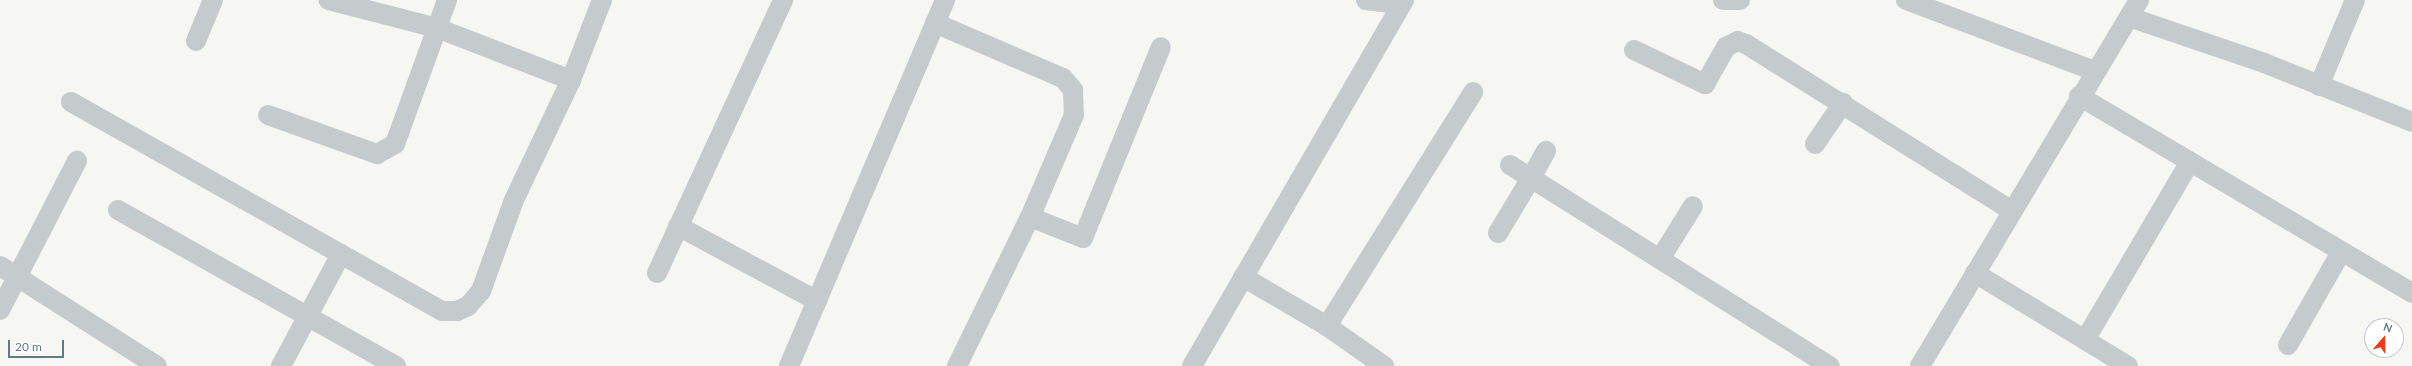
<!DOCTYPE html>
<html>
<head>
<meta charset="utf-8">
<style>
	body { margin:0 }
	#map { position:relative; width:2412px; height:366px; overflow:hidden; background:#f6f6f2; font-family:Lato,sans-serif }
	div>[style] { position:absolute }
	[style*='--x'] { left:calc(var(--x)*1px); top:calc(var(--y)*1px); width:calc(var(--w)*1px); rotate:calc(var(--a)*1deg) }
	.minor>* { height:20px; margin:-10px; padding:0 10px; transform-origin:10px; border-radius:10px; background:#c5cacc }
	span { translate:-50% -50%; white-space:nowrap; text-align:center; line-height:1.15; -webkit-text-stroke:4px #fff; paint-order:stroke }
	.north { position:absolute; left:2364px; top:318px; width:40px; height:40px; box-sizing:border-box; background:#fff; border:1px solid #c0c9cf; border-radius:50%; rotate:20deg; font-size:11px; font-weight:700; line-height:16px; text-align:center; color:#627986 }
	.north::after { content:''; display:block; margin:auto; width:14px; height:18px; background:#f53914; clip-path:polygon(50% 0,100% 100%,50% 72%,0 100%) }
	.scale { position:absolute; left:8px; top:340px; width:56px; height:18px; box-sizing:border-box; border:2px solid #627986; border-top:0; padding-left:5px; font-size:12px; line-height:14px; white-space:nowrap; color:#627986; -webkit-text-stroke:3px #fff; paint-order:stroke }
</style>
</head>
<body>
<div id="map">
	<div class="minor">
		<i style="--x:447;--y:0;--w:30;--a:110"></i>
		<i style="--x:437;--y:28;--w:144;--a:21.2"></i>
		<i style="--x:1366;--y:0;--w:35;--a:7"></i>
		<i style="--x:1723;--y:0;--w:17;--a:0"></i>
		<i style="--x:1906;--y:0;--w:202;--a:20.6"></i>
		<i style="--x:2129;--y:17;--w:143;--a:18.8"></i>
		<i style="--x:2264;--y:63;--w:159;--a:21.7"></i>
		<i style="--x:935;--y:23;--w:139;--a:23.3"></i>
		<i style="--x:1063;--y:78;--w:16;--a:50"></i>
		<i style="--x:1073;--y:90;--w:25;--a:88"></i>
		<i style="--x:1074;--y:115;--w:111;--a:113.3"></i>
		<i style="--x:1030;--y:217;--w:166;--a:116.1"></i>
		<i style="--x:196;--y:41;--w:44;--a:-67.5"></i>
		<i style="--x:1634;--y:50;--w:79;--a:25.6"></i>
		<i style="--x:1705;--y:84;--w:43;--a:-60.4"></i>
		<i style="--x:1726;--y:47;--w:13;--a:-27"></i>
		<i style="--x:1738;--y:41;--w:9;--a:21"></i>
		<i style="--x:1746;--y:44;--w:314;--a:32.1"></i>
		<i style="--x:2319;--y:86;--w:93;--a:-67.3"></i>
		<i style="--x:2079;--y:96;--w:387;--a:30.6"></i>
		<i style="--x:71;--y:102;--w:426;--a:29.4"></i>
		<i style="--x:442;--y:311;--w:15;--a:0"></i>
		<i style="--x:457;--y:311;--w:12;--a:-24"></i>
		<i style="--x:468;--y:306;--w:20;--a:-49"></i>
		<i style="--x:481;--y:291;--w:97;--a:-70.1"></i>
		<i style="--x:514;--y:200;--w:133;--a:-64.6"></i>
		<i style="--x:571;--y:80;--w:86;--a:-68.8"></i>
		<i style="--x:268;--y:115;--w:116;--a:19.7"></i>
		<i style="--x:377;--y:154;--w:21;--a:-29"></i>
		<i style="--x:395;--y:144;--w:123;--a:-70.1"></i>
		<i style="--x:437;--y:28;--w:112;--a:-165.5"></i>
		<i style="--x:1815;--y:144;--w:50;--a:-55.7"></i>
		<i style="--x:1510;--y:165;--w:25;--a:32"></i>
		<i style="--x:1531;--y:178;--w:31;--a:-61"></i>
		<i style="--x:118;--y:210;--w:319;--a:29.3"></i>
		<i style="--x:1030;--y:217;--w:57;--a:21.6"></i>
		<i style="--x:1083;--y:238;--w:206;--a:-67.8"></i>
		<i style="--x:678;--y:226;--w:158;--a:28.3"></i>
		<i style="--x:1498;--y:233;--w:64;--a:-59"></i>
		<i style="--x:1531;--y:178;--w:353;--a:32.2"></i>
		<i style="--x:1660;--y:259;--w:62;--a:-58.1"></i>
		<i style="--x:0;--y:266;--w:186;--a:32.5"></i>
		<i style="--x:657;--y:273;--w:301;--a:-65.2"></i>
		<i style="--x:1975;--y:273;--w:179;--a:31.3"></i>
		<i style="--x:1243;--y:277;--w:97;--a:30.3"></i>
		<i style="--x:1327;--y:326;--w:70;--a:35.1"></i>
		<i style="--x:0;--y:310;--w:168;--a:-62.7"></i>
		<i style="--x:1327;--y:326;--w:276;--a:-58"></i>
		<i style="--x:2085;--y:340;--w:207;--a:-59.5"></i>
		<i style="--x:2288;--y:345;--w:107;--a:-60.3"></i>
		<i style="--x:281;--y:366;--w:127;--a:-61.8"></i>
		<i style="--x:789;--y:366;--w:398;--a:-66.9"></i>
		<i style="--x:1192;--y:366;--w:423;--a:-59.9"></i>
		<i style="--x:1920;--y:366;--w:427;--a:-59.1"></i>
	</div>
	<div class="north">N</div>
	<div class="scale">20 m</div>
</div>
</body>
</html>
